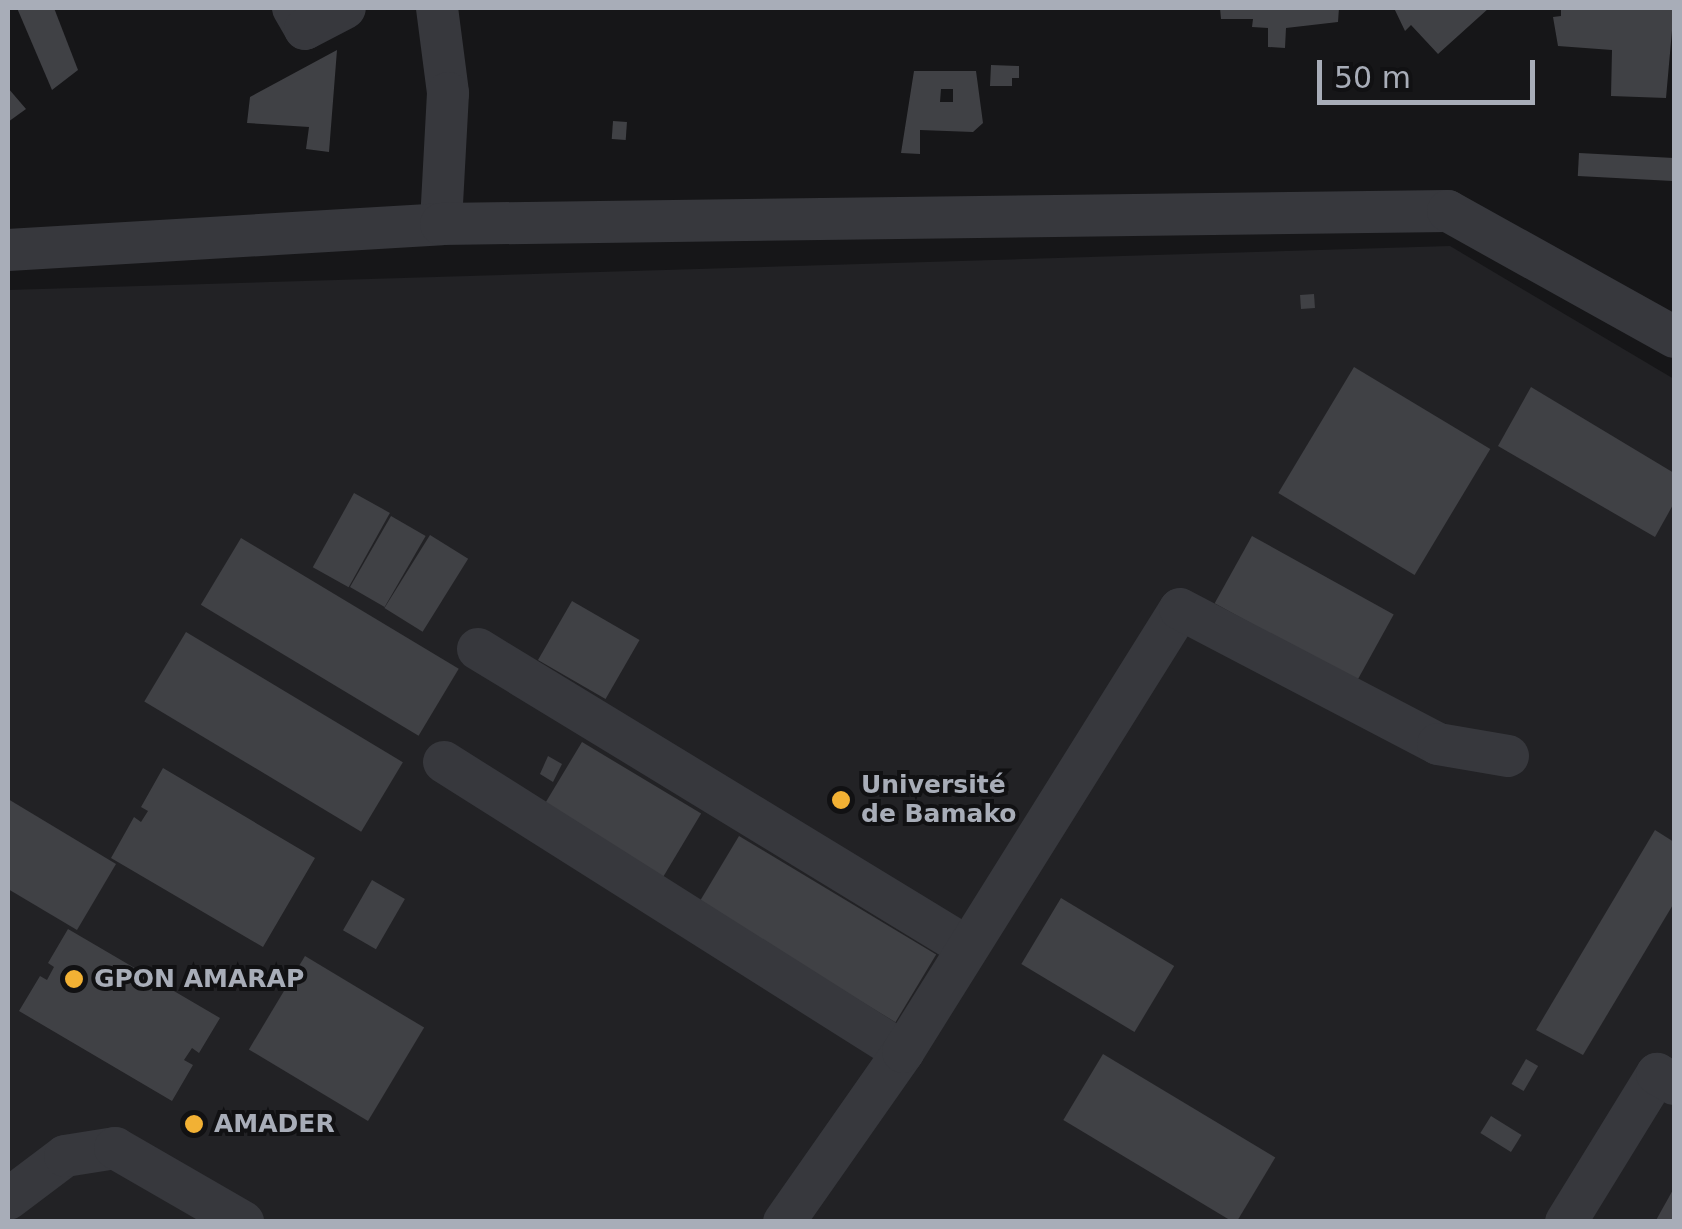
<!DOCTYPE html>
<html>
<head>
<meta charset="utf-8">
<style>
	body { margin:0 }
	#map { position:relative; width:1682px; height:1229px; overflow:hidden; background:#161618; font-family:"DejaVu Sans",sans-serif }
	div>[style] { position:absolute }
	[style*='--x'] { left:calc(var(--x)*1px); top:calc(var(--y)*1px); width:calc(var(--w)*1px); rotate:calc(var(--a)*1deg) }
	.built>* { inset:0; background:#222225 }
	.building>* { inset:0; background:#404145; transform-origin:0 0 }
	.minor>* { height:42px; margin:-21px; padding:0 21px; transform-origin:21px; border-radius:21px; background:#37383d }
	.dots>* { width:28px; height:28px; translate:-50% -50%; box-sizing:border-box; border:5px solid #111113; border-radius:50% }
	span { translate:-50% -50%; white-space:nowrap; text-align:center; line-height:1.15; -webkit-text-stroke:8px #111113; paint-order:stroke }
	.poi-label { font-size:25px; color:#a8adb8; font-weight:700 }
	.left { translate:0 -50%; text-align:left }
	.frame { position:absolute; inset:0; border:10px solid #a8adb8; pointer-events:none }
	.scale { position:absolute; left:1317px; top:60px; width:218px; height:45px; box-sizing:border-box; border:5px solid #a8adb8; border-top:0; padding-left:12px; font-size:30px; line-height:35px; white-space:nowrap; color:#a8adb8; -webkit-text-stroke:8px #111113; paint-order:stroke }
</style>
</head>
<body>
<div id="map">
	<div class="built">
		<i style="clip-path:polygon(1450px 246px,1674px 379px,1674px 1221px,8px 1221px,8px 290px)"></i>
	</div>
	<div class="building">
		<i style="clip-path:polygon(17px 8px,54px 8px,78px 70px,52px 90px)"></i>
		<i style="clip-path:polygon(1220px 8px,1339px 8px,1338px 22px,1286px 28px,1285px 48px,1268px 47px,1268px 28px,1252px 27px,1253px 19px,1221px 19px)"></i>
		<i style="clip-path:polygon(1394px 8px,1489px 8px,1438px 54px,1411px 25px,1405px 31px)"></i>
		<i style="clip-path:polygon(1561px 8px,1674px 8px,1666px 98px,1611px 96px,1612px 50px,1558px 46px,1553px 17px,1561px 16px)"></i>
		<i style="clip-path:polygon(337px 50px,329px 152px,306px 149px,309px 127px,247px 123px,250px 97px)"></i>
		<i style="clip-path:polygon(991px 65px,1019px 66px,1019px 78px,1012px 78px,1012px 86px,990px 86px)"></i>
		<i style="clip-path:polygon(evenodd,914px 71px,976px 71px,983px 123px,973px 132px,920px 130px,920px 154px,901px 153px,914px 71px,941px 89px,953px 89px,953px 102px,940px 102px,941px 89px)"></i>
		<i style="clip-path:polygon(8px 88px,26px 109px,8px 122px)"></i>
		<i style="left:613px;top:121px;width:14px;height:18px;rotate:4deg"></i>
		<i style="left:1579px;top:153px;width:95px;height:23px;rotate:3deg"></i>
		<i style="left:1314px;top:294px;width:14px;height:14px;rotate:86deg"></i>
		<i style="left:1354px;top:367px;width:159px;height:147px;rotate:31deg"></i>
		<i style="clip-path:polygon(1531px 387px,1674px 473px,1674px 503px,1655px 537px,1498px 446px)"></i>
		<i style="left:354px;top:493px;width:41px;height:85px;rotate:29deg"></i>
		<i style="left:391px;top:516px;width:40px;height:82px;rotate:30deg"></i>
		<i style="left:430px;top:535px;width:45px;height:86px;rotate:32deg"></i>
		<i style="left:1252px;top:536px;width:162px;height:77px;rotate:29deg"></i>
		<i style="left:241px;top:538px;width:254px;height:78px;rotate:31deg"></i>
		<i style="left:572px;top:601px;width:78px;height:68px;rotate:30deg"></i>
		<i style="left:186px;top:632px;width:253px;height:81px;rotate:31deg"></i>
		<i style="left:582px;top:742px;width:139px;height:78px;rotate:31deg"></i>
		<i style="clip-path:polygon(548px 756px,562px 764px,553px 782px,540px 774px)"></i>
		<i style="clip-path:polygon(163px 768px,315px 858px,263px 947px,111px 858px,134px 817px,141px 822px,148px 811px,141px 807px)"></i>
		<i style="clip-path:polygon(8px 799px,116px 864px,77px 930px,8px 889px)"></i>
		<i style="clip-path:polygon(1655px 830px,1674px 842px,1674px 903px,1583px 1055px,1536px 1030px)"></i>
		<i style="left:739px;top:836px;width:230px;height:79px;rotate:31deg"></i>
		<i style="left:372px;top:880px;width:38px;height:58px;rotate:30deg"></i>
		<i style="left:1061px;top:898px;width:132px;height:77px;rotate:31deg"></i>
		<i style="clip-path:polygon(68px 929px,220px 1018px,199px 1053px,192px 1048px,184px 1060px,193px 1065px,172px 1101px,19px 1011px,40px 976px,47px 980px,54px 967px,48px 963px)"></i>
		<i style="left:305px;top:956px;width:139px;height:109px;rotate:31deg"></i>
		<i style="left:1103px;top:1054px;width:201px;height:77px;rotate:31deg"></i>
		<i style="left:1526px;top:1059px;width:14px;height:29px;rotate:30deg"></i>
		<i style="left:1491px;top:1116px;width:36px;height:20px;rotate:32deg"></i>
		<i style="clip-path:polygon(1674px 1188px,1674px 1222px,1655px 1222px)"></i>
	</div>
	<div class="minor">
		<i style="--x:293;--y:8;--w:24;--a:60"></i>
		<i style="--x:305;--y:29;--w:45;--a:-27.7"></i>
		<i style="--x:437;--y:8;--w:86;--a:82.6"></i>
		<i style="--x:448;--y:93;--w:131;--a:93.1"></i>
		<i style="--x:8;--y:250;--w:434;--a:-3.4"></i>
		<i style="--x:441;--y:224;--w:1007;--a:-0.74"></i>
		<i style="--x:1448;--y:211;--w:259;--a:29.1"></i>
		<i style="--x:478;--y:649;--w:573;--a:31.36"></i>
		<i style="--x:444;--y:762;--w:543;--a:32.29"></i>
		<i style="--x:8;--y:1199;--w:71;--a:-37"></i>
		<i style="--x:65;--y:1156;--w:51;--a:-9.1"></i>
		<i style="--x:115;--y:1148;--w:148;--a:30"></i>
		<i style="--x:784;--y:1222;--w:208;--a:-55"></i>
		<i style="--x:903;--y:1052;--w:522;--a:-57.98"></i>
		<i style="--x:1180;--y:609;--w:291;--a:27.6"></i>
		<i style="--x:1438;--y:744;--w:71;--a:9.7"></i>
		<i style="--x:1566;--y:1222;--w:174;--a:-58.4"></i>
		<i style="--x:1657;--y:1074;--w:20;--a:30"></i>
	</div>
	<div class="dots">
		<i style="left:841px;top:800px;background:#f2b134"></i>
		<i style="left:74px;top:979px;background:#f2b134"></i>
		<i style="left:194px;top:1124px;background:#f2b134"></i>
	</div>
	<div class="poi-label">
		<span class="left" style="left:861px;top:800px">Université<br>de Bamako</span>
		<span class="left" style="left:94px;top:979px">GPON AMARAP</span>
		<span class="left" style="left:214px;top:1124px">AMADER</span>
	</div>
	<div class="frame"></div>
	<div class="scale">50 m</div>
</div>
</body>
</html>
